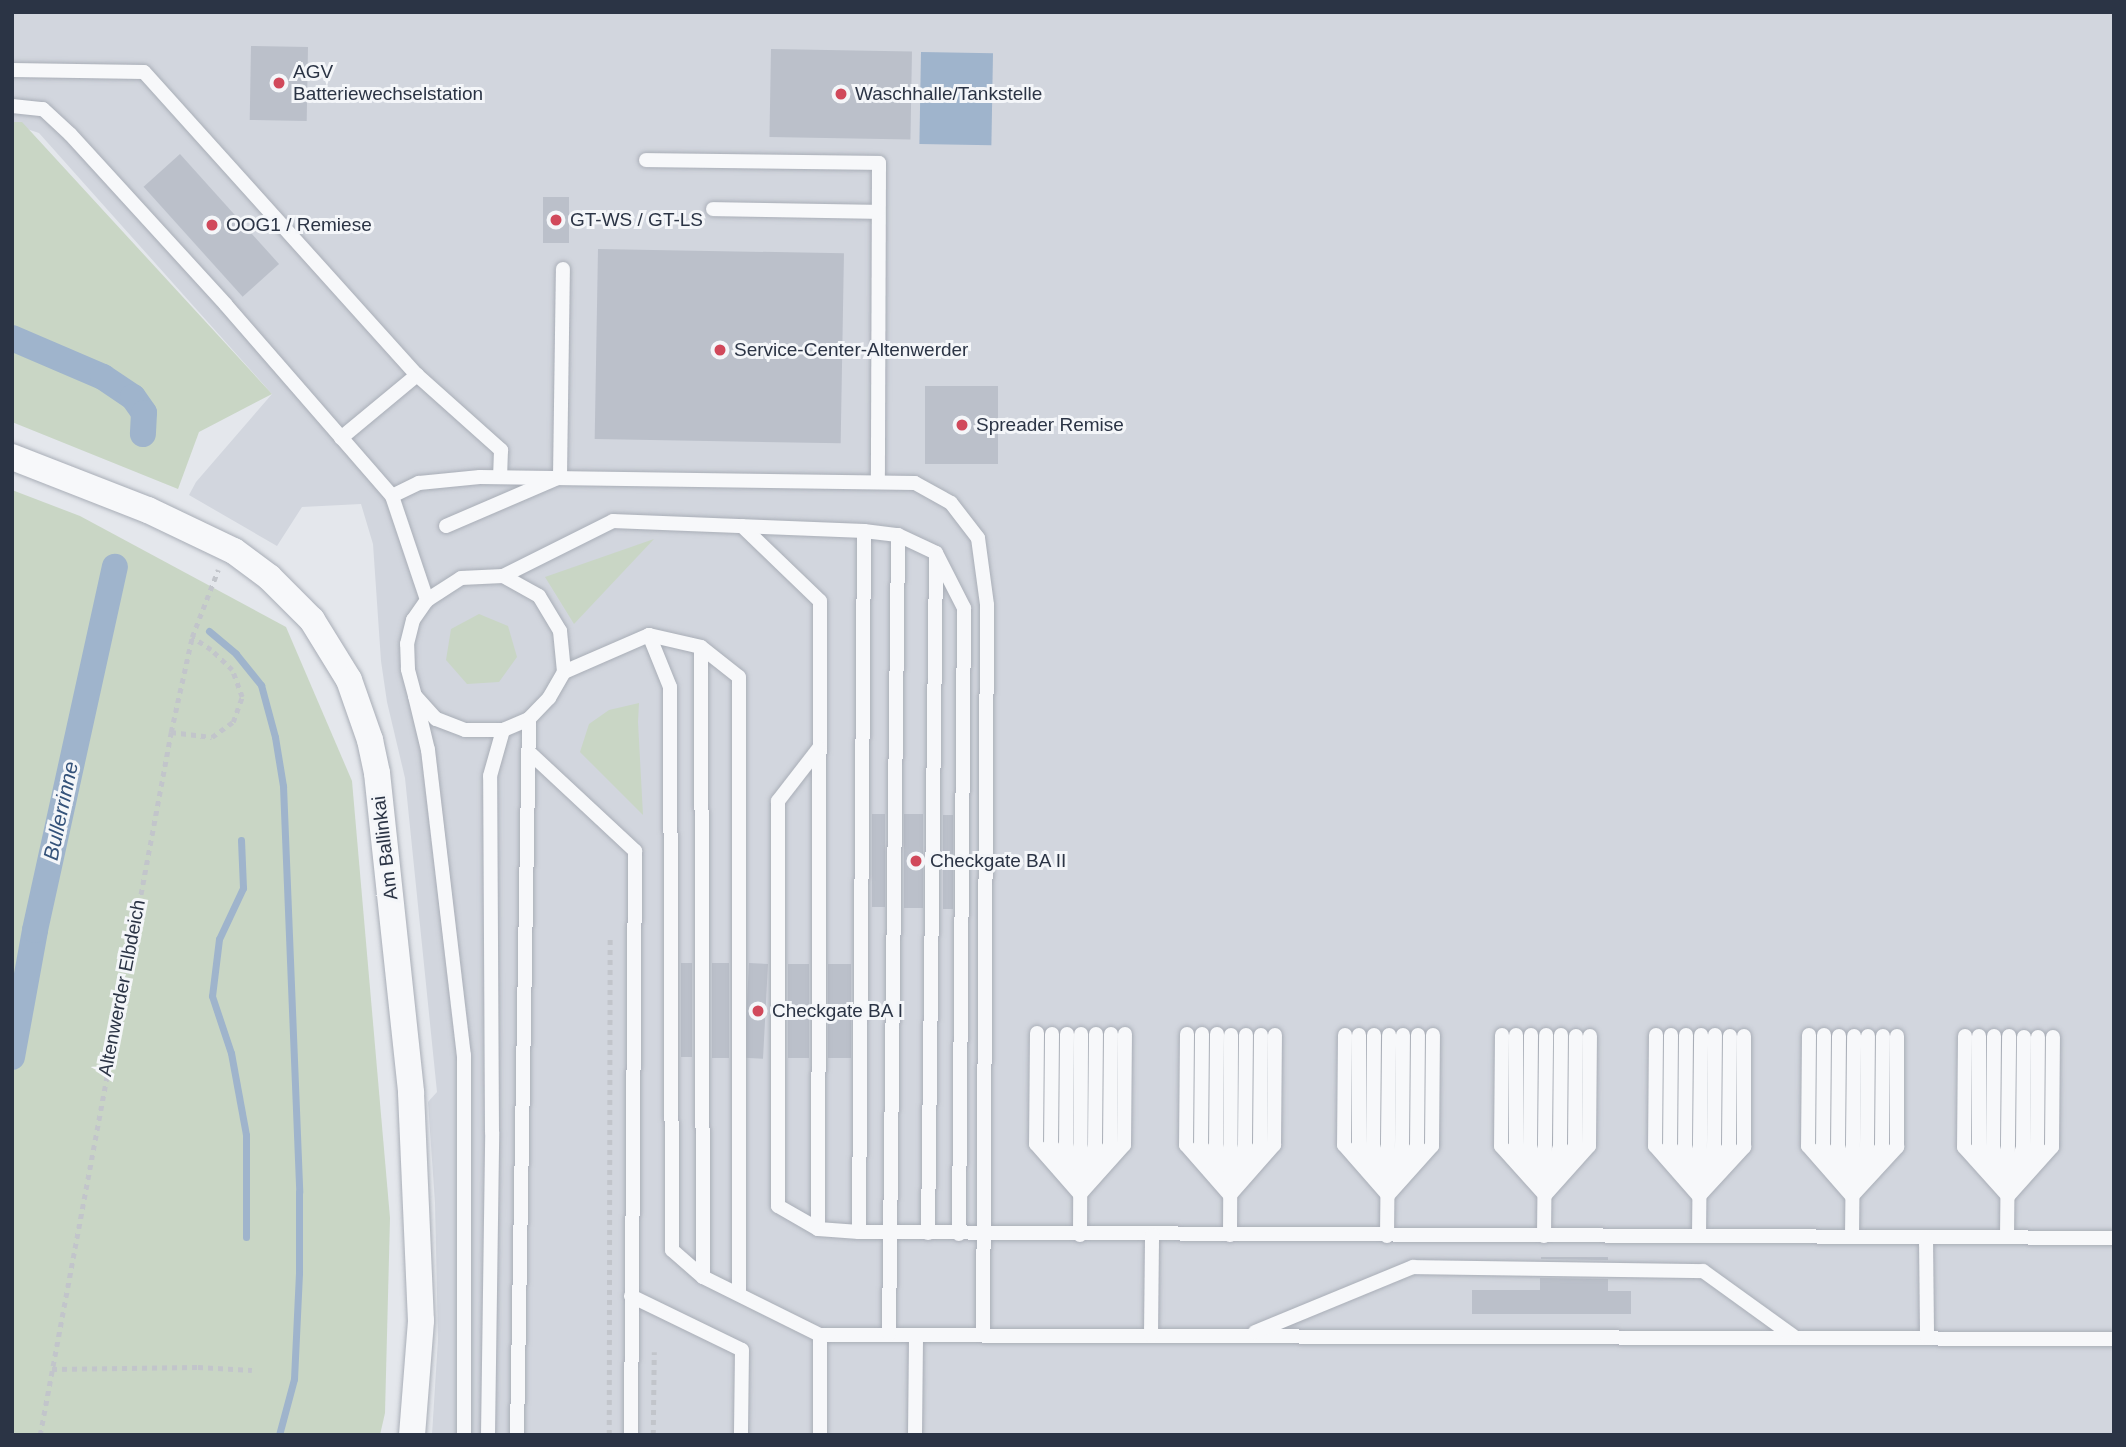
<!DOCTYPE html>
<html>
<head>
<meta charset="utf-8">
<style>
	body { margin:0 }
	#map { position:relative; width:2126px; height:1447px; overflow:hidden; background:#e4e7ec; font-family:Arial,sans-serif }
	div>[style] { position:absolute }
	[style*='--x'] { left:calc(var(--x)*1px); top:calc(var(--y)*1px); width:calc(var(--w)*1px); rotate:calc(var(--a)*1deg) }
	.built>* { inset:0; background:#d2d6de }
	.green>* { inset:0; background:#c9d6c5 }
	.water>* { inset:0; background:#9fb4cc; transform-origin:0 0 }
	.stream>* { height:7px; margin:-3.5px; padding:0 3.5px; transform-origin:3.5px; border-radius:3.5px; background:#9fb4cc }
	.canal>* { height:26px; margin:-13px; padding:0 13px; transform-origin:13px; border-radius:13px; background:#9fb4cc }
	.building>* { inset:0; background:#bbc0ca; transform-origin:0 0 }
	.path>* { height:4.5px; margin-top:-2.25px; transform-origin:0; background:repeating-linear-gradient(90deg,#c2c5cb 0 5px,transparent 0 10px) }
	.roads { filter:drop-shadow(0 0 2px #a9aeb7) drop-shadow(0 0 2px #a9aeb7) }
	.lane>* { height:14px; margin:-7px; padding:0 7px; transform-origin:7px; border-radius:7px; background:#f7f8fa }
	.street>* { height:26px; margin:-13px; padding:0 13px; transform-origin:13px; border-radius:13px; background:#f7f8fa }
	.dots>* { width:19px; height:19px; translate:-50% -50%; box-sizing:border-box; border:4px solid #f4f6f9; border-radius:50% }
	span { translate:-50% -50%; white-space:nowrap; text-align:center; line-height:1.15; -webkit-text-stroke:6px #f4f6f9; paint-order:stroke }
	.poi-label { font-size:19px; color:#2b3445 }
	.left { translate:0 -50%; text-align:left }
	.street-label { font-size:19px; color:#2b3445 }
	.water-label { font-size:21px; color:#34527a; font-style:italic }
	.frame { position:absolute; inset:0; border:14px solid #2b3445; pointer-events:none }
</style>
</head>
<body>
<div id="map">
	<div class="built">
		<i style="clip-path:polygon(12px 12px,2114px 12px,2114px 1435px,432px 1435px,438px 1339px,435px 1203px,428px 1102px,437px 1092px,405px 778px,387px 702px,381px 661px,373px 544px,361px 504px,302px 507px,277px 546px,189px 495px,196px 482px,272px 394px,39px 133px,12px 124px)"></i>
	</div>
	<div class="green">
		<i style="clip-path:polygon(12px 122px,22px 122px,272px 394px,199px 432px,178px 489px,12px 422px)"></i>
		<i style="clip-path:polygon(12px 490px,80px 516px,286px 627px,352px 781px,390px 1218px,385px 1413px,380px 1435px,12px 1435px)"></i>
		<i style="clip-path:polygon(654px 539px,574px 624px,545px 577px)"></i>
		<i style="clip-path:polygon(479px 614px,508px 626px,517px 657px,499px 682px,467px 684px,446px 660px,451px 629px)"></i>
		<i style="clip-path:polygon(639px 703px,638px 722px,643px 815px,580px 752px,589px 724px,609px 710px)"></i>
	</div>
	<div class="water">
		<i style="left:921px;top:52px;width:72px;height:92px;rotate:1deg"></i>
	</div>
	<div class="stream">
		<i style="--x:209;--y:631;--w:35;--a:40"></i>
		<i style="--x:236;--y:654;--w:40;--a:51"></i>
		<i style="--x:261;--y:685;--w:54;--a:74.9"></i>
		<i style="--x:275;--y:737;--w:50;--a:80.7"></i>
		<i style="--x:283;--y:786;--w:406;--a:87.7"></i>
		<i style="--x:299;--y:1192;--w:81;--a:90"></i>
		<i style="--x:299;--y:1273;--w:106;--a:92.7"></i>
		<i style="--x:294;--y:1379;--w:58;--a:105"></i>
		<i style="--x:241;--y:840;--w:48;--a:87.6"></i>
		<i style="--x:243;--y:888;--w:56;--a:115.2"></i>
		<i style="--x:219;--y:939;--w:57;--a:97"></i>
		<i style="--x:212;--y:996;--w:60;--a:71.6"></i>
		<i style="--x:231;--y:1053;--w:83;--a:79.6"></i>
		<i style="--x:246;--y:1135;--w:102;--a:90"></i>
	</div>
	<div class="canal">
		<i style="--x:12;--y:338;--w:99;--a:23.2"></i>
		<i style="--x:103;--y:377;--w:36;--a:34"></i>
		<i style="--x:133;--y:397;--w:19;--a:55"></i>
		<i style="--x:144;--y:413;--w:21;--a:93"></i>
		<i style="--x:12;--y:1057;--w:129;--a:-79.7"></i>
		<i style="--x:35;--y:930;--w:372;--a:-77.6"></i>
	</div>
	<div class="building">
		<i style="left:251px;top:46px;width:57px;height:74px;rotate:1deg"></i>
		<i style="left:771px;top:49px;width:141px;height:88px;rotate:1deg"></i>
		<i style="left:180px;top:154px;width:148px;height:49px;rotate:48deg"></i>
		<i style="left:543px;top:197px;width:26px;height:46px"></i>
		<i style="left:598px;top:249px;width:246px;height:190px;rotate:1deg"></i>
		<i style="left:998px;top:386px;width:78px;height:73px;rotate:90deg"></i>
		<i style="left:872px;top:814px;width:13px;height:93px"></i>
		<i style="left:904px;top:814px;width:19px;height:94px"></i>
		<i style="left:943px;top:815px;width:10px;height:94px"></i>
		<i style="left:681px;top:963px;width:11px;height:94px"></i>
		<i style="left:712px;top:963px;width:17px;height:95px"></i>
		<i style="left:749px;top:963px;width:19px;height:95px;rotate:3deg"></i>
		<i style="left:788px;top:964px;width:21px;height:94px"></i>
		<i style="left:828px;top:964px;width:23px;height:94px"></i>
		<i style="clip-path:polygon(1541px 1257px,1608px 1257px,1608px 1260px,1541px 1259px)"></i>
		<i style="clip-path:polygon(1540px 1278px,1608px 1279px,1608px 1291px,1631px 1291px,1631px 1314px,1472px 1314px,1472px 1290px,1540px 1290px)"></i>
	</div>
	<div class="path">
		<i style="--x:171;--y:732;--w:41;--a:7"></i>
		<i style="--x:212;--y:737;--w:26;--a:-36"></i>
		<i style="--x:233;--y:722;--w:27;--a:-70"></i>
		<i style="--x:242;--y:697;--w:29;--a:-110"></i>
		<i style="--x:232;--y:670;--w:29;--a:-136"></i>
		<i style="--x:211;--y:650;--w:23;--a:-146"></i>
		<i style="--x:52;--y:1369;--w:146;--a:-0.8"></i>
		<i style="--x:198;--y:1367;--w:54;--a:3.2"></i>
		<i style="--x:40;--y:1435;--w:715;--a:-79.44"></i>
		<i style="--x:171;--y:732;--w:97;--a:-77.5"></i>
		<i style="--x:192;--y:637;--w:72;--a:-68.8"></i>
		<i style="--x:609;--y:1435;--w:496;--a:-89.9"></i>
		<i style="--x:653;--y:1435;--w:83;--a:-89.3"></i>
	</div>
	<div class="roads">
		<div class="lane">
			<i style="--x:12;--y:70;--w:132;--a:0.9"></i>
			<i style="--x:144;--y:72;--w:408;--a:48"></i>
			<i style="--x:12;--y:106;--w:31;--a:6"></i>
			<i style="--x:43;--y:109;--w:37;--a:43"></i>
			<i style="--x:70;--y:134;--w:231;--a:47.6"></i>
			<i style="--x:226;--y:305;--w:253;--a:49"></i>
			<i style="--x:392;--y:496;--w:110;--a:71.4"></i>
			<i style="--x:646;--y:160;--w:233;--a:0.7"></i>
			<i style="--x:879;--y:163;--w:318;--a:90.2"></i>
			<i style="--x:713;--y:209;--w:165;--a:1"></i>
			<i style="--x:341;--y:438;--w:99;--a:-39.7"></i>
			<i style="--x:417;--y:375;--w:113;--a:41.8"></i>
			<i style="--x:501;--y:450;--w:27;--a:92"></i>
			<i style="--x:392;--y:496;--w:30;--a:-26"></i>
			<i style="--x:419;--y:483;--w:61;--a:-5.6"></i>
			<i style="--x:480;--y:477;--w:435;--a:0.8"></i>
			<i style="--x:915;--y:483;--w:41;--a:29.1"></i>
			<i style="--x:951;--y:503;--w:44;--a:52.4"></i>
			<i style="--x:978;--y:538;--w:68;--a:82.3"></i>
			<i style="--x:987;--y:605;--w:729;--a:90.31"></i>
			<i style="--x:446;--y:526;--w:124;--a:-23.3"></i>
			<i style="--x:560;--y:477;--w:208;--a:-89.2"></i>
			<i style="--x:742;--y:526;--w:108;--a:43.9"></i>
			<i style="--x:820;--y:601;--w:628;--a:90.18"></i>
			<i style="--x:864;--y:531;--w:34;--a:7"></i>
			<i style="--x:898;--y:535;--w:42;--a:25.3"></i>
			<i style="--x:936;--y:553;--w:62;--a:63"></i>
			<i style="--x:964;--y:608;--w:626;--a:90.46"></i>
			<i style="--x:503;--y:576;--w:123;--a:-26.6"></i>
			<i style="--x:613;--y:521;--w:251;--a:2.3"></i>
			<i style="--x:864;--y:531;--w:701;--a:90.41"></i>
			<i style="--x:859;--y:1232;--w:1255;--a:0.27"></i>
			<i style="--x:503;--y:576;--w:41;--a:29.1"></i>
			<i style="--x:539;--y:596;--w:41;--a:59"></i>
			<i style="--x:560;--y:631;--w:41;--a:84.4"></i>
			<i style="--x:564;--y:672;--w:30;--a:120"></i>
			<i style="--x:549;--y:698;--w:29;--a:134"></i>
			<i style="--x:529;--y:719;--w:28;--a:157"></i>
			<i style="--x:503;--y:730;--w:38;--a:180"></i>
			<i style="--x:465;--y:730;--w:31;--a:-159"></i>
			<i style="--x:436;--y:719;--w:31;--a:-132"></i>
			<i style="--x:415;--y:696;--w:28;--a:-105"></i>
			<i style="--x:408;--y:669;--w:25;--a:-92"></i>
			<i style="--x:407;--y:644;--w:25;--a:-76"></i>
			<i style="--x:413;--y:620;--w:24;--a:-55"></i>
			<i style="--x:427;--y:600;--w:40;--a:-32.9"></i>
			<i style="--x:461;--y:578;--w:42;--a:-2.7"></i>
			<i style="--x:649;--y:635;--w:56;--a:68"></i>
			<i style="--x:670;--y:687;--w:563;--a:89.8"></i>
			<i style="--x:672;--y:1250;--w:41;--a:41.1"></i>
			<i style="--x:703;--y:1277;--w:131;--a:26.4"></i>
			<i style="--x:820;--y:1335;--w:1294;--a:0.18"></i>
			<i style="--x:701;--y:647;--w:630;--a:89.82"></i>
			<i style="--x:564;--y:672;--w:93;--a:-23.5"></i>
			<i style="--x:649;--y:635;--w:53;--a:13"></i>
			<i style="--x:701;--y:647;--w:48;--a:38.3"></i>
			<i style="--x:739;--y:677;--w:617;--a:90"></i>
			<i style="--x:415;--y:696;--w:56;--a:76.5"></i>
			<i style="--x:428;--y:750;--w:307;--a:83.3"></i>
			<i style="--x:464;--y:1055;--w:380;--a:90"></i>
			<i style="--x:819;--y:748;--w:67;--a:127.7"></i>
			<i style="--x:778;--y:801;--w:405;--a:90"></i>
			<i style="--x:778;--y:1206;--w:46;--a:29.9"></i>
			<i style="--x:818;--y:1229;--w:41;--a:4.2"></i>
			<i style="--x:530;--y:753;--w:144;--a:43"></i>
			<i style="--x:635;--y:851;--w:584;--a:90.39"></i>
			<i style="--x:1037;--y:1033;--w:111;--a:90.5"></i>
			<i style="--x:1036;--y:1144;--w:67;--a:48.7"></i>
			<i style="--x:1052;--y:1034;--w:110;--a:90.5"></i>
			<i style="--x:1051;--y:1144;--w:26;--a:59"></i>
			<i style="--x:1067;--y:1034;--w:110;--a:90.5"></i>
			<i style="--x:1066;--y:1144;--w:30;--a:75"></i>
			<i style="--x:1187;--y:1034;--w:111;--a:90.5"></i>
			<i style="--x:1186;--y:1145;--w:67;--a:48.7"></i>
			<i style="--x:1202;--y:1034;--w:111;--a:90.5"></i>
			<i style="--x:1201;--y:1145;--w:24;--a:60"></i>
			<i style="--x:1217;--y:1034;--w:111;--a:90.5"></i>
			<i style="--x:1216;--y:1145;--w:29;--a:74"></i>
			<i style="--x:1345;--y:1035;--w:110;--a:90.5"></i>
			<i style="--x:1344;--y:1145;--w:67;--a:48.7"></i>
			<i style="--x:1359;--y:1035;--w:110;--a:90"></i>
			<i style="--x:1359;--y:1145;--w:25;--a:61"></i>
			<i style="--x:1374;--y:1035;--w:110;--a:90.5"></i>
			<i style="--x:1373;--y:1145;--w:30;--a:75"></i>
			<i style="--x:1502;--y:1035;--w:111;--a:90.5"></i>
			<i style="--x:1501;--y:1146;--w:66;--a:48.1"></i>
			<i style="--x:1516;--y:1035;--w:111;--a:90"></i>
			<i style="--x:1516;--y:1146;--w:21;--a:61"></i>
			<i style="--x:1531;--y:1035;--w:111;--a:90.5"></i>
			<i style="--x:1530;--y:1146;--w:29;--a:74"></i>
			<i style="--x:1656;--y:1035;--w:111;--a:90.5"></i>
			<i style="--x:1655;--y:1146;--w:67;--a:48.7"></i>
			<i style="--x:1671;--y:1035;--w:111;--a:90.5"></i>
			<i style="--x:1670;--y:1146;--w:25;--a:58"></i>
			<i style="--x:1686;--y:1035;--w:111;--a:90.5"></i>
			<i style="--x:1685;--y:1146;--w:29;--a:74"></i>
			<i style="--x:1809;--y:1035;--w:111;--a:90.5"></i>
			<i style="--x:1808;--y:1146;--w:67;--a:48.7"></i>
			<i style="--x:1824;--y:1035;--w:111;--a:90.5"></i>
			<i style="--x:1823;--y:1146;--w:26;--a:59"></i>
			<i style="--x:1839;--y:1036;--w:110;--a:90.5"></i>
			<i style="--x:1838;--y:1146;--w:29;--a:74"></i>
			<i style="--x:1965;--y:1036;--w:111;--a:90.5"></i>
			<i style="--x:1964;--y:1147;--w:66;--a:48.1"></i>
			<i style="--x:1979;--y:1036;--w:111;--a:90"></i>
			<i style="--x:1979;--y:1147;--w:24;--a:60"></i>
			<i style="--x:1994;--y:1036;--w:111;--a:90.5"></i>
			<i style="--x:1993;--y:1147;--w:29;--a:74"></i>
			<i style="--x:1564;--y:1164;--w:21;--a:-59"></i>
			<i style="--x:1575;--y:1146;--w:110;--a:-89.5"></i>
			<i style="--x:1097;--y:1166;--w:25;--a:-58"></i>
			<i style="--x:1110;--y:1145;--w:111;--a:-89.5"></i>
			<i style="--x:1247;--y:1166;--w:25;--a:-58"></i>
			<i style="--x:1260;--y:1145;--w:110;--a:-89.5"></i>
			<i style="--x:1404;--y:1167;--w:25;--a:-58"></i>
			<i style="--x:1417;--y:1146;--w:111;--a:-89.5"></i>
			<i style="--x:1716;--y:1168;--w:26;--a:-59"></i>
			<i style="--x:1729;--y:1146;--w:110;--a:-89.5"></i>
			<i style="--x:1869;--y:1168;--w:26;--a:-59"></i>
			<i style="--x:1882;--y:1146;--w:110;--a:-89.5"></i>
			<i style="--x:2025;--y:1168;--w:24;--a:-60"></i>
			<i style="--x:2037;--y:1147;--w:110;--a:-89.5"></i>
			<i style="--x:1087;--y:1173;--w:29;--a:-74"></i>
			<i style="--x:1095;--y:1145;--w:111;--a:-89.5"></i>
			<i style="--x:1237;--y:1173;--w:29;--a:-74"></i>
			<i style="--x:1245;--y:1145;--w:110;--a:-89.5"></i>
			<i style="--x:1394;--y:1174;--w:29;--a:-74"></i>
			<i style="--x:1402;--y:1146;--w:111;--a:-89.5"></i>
			<i style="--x:1551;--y:1174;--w:29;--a:-72"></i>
			<i style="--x:1560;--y:1146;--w:111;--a:-89.5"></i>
			<i style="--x:1706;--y:1174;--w:29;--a:-74"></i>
			<i style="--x:1714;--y:1146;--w:111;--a:-89.5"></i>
			<i style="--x:1859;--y:1175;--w:30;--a:-75"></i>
			<i style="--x:1867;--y:1146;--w:110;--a:-89.5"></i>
			<i style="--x:2014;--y:1175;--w:29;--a:-72"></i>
			<i style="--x:2023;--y:1147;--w:110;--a:-89.5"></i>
			<i style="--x:1080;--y:1194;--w:66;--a:-48.1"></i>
			<i style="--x:1124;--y:1145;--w:111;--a:-89.5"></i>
			<i style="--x:1230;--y:1195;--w:67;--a:-48.7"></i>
			<i style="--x:1274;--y:1145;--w:110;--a:-89.5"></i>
			<i style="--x:1388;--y:1195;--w:66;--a:-48.1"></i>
			<i style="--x:1432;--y:1146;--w:111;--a:-89.5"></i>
			<i style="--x:1545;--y:1195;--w:66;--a:-48.1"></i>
			<i style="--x:1589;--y:1146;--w:110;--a:-89.5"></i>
			<i style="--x:1699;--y:1196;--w:67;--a:-47.4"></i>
			<i style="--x:1744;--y:1147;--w:111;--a:-90"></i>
			<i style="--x:1852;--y:1196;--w:67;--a:-47.4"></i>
			<i style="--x:1897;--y:1147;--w:111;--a:-90"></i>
			<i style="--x:2008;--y:1196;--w:66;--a:-48.1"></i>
			<i style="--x:2052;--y:1147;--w:110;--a:-89.5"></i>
			<i style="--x:928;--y:1233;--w:677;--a:-89.32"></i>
			<i style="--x:1080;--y:1235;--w:201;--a:-89.7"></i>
			<i style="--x:1230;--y:1235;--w:200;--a:-89.7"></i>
			<i style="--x:1387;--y:1236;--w:201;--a:-89.4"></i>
			<i style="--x:1544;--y:1236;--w:201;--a:-89.4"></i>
			<i style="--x:1699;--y:1236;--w:201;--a:-89.4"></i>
			<i style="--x:1852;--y:1237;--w:201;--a:-89.4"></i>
			<i style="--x:1926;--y:1237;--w:100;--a:89.4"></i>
			<i style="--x:2007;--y:1237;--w:201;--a:-89.4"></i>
			<i style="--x:631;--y:1296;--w:123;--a:25.9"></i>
			<i style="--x:742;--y:1350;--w:85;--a:90.7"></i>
			<i style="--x:1255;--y:1332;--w:171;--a:-22.4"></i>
			<i style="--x:1413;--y:1267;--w:290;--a:0.8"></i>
			<i style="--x:1703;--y:1271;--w:111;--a:35.8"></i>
			<i style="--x:889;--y:1334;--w:799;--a:-89.35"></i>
			<i style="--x:1151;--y:1335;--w:100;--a:-89.4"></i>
			<i style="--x:488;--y:1435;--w:303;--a:-89.2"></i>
			<i style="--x:492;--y:1132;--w:356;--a:-90.3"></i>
			<i style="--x:490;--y:776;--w:48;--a:-74.2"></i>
			<i style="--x:517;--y:1435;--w:716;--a:-89.04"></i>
			<i style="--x:820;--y:1435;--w:100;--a:-90"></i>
			<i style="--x:915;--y:1435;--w:100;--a:-89.4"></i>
		</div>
		<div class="street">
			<i style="--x:12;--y:457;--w:146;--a:21.3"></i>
			<i style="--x:148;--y:510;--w:95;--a:25.5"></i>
			<i style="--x:234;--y:551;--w:44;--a:36.6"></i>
			<i style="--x:269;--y:577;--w:61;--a:45"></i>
			<i style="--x:312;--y:620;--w:70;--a:58.3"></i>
			<i style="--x:349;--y:680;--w:64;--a:70.7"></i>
			<i style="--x:370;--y:740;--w:34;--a:78"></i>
			<i style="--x:377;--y:773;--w:322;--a:83.9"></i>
			<i style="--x:411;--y:1093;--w:228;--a:87.5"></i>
			<i style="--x:421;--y:1321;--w:114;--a:94.5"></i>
		</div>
	</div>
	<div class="dots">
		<i style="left:279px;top:83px;background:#d1495b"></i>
		<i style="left:841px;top:94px;background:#d1495b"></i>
		<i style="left:556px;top:220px;background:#d1495b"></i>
		<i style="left:212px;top:225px;background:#d1495b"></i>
		<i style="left:720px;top:350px;background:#d1495b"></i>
		<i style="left:962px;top:425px;background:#d1495b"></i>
		<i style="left:916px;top:861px;background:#d1495b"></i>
		<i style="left:758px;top:1011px;background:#d1495b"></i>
	</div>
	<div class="poi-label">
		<span class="left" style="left:293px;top:83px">AGV<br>Batteriewechselstation</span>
		<span class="left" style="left:855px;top:94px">Waschhalle/Tankstelle</span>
		<span class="left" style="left:570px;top:220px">GT-WS / GT-LS</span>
		<span class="left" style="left:226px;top:225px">OOG1 / Remiese</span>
		<span class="left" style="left:734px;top:350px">Service-Center-Altenwerder</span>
		<span class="left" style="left:976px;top:425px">Spreader Remise</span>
		<span class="left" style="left:930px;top:861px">Checkgate BA II</span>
		<span class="left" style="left:772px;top:1011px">Checkgate BA I</span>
	</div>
	<div class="street-label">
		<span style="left:385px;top:848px;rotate:-97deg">Am Ballinkai</span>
		<span style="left:122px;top:988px;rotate:-79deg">Altenwerder Elbdeich</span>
	</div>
	<div class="water-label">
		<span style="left:61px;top:811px;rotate:-78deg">Bullerrinne</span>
	</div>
	<div class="frame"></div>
</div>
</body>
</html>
